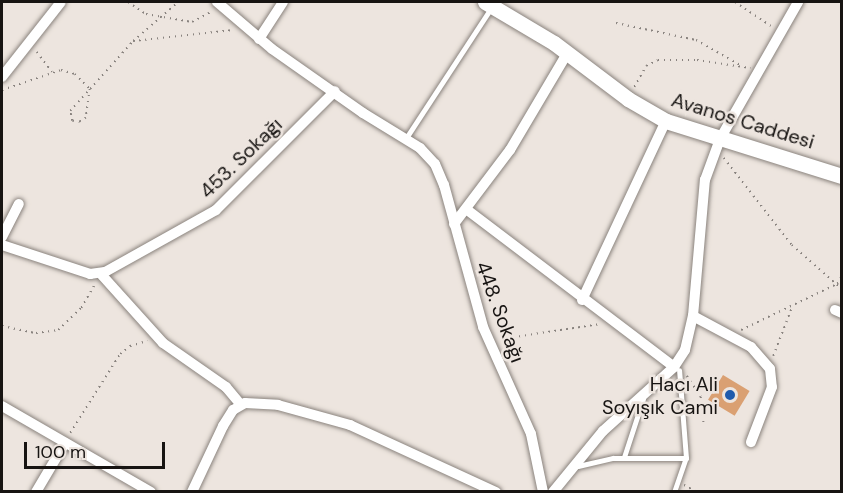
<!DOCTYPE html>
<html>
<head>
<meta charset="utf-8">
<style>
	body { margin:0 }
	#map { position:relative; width:843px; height:493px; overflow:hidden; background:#ede5df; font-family:"DM Sans",sans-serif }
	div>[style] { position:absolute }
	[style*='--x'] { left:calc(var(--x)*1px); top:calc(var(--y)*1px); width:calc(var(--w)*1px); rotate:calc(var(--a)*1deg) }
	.building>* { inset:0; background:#daa072; transform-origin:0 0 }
	.path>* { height:1.5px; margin-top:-0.75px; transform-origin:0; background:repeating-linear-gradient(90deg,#89837f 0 1.5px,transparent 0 6px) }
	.roads { filter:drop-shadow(0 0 2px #8a837d) drop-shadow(0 0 2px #8a837d) }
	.lane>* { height:5px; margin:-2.5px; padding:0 2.5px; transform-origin:2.5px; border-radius:2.5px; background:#fff }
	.street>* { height:10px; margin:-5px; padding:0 5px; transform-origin:5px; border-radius:5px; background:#fff }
	.secondary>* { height:15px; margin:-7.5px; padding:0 7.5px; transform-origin:7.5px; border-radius:7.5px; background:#fff }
	.dots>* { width:16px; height:16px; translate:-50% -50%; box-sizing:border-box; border:3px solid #ede5df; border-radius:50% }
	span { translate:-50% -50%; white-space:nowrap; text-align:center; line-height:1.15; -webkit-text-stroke:5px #ede5df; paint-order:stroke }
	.street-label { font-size:20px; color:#171412 }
	.poi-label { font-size:20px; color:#171412 }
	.right { translate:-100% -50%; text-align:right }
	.frame { position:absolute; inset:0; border:3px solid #171412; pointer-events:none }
	.scale { position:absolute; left:24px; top:442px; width:141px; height:27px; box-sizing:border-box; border:3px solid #171412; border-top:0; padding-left:8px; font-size:18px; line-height:21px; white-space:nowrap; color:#171412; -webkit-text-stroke:4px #ede5df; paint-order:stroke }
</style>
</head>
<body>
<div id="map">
	<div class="building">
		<i style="left:723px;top:375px;width:31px;height:29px;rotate:31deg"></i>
	</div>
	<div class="path">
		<i style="--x:128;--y:2;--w:22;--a:34"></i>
		<i style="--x:146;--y:14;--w:47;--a:9.9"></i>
		<i style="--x:192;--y:22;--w:21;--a:-28"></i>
		<i style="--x:735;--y:2;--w:43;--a:33.7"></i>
		<i style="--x:616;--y:23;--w:82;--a:12"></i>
		<i style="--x:696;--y:40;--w:53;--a:29.5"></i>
		<i style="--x:133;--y:41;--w:101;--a:-6.3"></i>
		<i style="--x:37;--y:52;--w:25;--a:53"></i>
		<i style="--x:634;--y:87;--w:24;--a:-60"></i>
		<i style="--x:646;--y:66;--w:13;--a:-27"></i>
		<i style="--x:658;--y:60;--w:39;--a:0"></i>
		<i style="--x:697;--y:60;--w:54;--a:8.6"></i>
		<i style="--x:90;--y:89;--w:29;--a:98"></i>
		<i style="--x:86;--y:118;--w:7;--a:146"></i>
		<i style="--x:80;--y:122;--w:8;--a:-173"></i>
		<i style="--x:72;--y:121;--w:10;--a:-101"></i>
		<i style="--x:70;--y:111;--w:30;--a:-48"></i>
		<i style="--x:2;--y:90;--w:62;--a:-18.7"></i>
		<i style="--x:61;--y:70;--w:15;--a:16"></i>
		<i style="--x:75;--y:74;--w:21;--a:45"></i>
		<i style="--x:90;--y:89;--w:64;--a:-48.1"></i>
		<i style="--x:133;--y:41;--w:60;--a:-40.9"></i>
		<i style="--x:724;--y:158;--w:110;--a:52"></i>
		<i style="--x:792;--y:245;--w:67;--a:41.3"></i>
		<i style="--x:2;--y:326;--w:35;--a:12"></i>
		<i style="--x:36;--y:333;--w:22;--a:-8"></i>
		<i style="--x:58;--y:330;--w:32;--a:-44"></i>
		<i style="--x:81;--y:308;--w:30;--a:-60"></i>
		<i style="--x:741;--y:330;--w:106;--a:-25.6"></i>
		<i style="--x:837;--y:284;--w:10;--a:-61"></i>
		<i style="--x:501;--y:339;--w:100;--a:-8.6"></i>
		<i style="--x:773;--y:356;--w:53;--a:-68.8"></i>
		<i style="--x:687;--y:376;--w:25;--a:56"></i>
		<i style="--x:701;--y:397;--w:28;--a:84"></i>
		<i style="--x:70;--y:433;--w:93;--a:-57.7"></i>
		<i style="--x:120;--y:354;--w:13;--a:-39"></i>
		<i style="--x:130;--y:346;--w:18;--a:-16"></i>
		<i style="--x:684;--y:485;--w:15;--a:28"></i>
	</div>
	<div class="roads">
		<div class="lane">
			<i style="--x:406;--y:138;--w:155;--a:-56.8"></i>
			<i style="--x:624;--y:457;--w:61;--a:-71.9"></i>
			<i style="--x:578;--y:466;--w:36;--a:-13"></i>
			<i style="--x:613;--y:458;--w:73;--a:0"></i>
			<i style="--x:674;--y:492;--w:36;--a:-71"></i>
			<i style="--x:686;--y:458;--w:88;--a:-94.5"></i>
		</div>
		<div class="street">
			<i style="--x:217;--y:2;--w:72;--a:40.5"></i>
			<i style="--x:272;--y:49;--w:111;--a:35.1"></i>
			<i style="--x:363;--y:113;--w:67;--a:31.6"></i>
			<i style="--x:420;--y:148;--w:22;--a:47"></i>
			<i style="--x:435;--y:164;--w:23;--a:67"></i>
			<i style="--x:444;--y:185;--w:147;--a:74.6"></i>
			<i style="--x:483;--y:327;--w:117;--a:65.8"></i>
			<i style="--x:531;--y:434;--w:59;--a:78.3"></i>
			<i style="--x:259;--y:39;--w:44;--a:-57"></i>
			<i style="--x:2;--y:77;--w:95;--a:-51.8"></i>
			<i style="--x:466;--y:209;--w:261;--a:37.2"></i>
			<i style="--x:454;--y:224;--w:93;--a:-52.9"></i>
			<i style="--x:510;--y:150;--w:114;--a:-59.4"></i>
			<i style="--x:2;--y:237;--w:37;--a:-63"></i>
			<i style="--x:2;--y:245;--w:93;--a:18.2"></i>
			<i style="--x:90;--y:274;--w:15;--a:-8"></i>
			<i style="--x:105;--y:272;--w:127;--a:-29.2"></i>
			<i style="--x:216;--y:210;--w:168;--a:-45"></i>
			<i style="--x:100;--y:273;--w:94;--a:48"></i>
			<i style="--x:163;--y:343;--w:77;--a:34.9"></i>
			<i style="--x:226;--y:387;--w:23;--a:50"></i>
			<i style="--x:582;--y:300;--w:198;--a:-64.9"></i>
			<i style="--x:835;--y:310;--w:8;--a:23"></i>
			<i style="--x:693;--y:316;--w:66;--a:28.1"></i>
			<i style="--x:751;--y:347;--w:29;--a:49"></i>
			<i style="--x:770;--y:369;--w:18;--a:84"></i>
			<i style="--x:772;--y:387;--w:59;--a:110.9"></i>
			<i style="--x:2;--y:406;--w:172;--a:30"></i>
			<i style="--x:36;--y:492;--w:57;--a:-59.4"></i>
			<i style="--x:192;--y:492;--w:73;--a:-64.8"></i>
			<i style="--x:223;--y:426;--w:19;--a:-58"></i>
			<i style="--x:233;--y:410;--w:14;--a:-30"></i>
			<i style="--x:245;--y:403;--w:33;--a:3"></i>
			<i style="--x:278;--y:405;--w:75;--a:15.5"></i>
			<i style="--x:350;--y:425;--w:161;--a:24.7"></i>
			<i style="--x:553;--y:492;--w:79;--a:-50.7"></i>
			<i style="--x:603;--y:431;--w:96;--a:-42"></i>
			<i style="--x:674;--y:367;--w:20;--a:-57"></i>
			<i style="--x:685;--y:350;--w:35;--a:-77"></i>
			<i style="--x:693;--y:316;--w:137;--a:-85"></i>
			<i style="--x:705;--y:180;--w:44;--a:-69.9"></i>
			<i style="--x:720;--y:139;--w:158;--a:-60.3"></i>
		</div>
		<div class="secondary">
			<i style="--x:485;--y:2;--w:80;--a:30.7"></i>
			<i style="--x:554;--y:43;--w:93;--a:37.1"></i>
			<i style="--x:628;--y:99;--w:44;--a:30.1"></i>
			<i style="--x:666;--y:121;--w:184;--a:17.4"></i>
		</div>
	</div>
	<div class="dots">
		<i style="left:730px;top:395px;background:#205bac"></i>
	</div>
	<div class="street-label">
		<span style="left:743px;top:121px;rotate:17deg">Avanos Caddesi</span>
		<span style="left:241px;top:158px;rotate:-44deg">453. Sokağı</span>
		<span style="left:500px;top:312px;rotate:70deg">448. Sokağı</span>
	</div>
	<div class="poi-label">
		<span class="right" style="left:718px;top:396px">Hacı Ali<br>Soyışık Cami</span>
	</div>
	<div class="frame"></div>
	<div class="scale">100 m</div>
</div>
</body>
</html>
